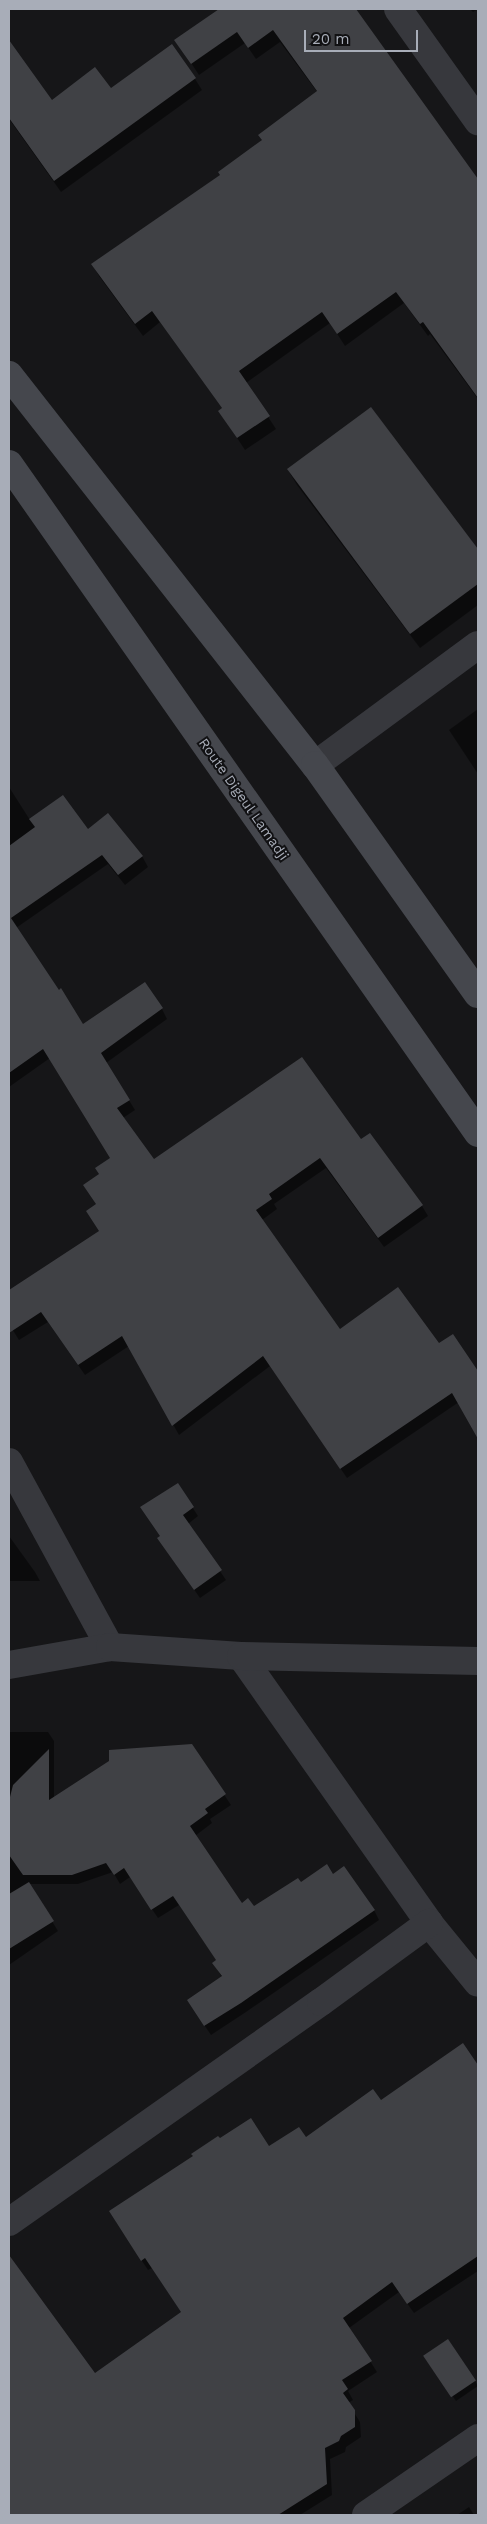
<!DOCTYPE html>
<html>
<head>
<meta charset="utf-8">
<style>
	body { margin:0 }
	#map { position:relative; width:487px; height:2524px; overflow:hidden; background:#161618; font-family:"Work Sans",sans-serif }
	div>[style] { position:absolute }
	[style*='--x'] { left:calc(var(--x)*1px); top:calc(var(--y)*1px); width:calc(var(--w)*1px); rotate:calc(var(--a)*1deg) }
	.shadow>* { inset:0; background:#0007 }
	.building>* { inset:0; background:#404145; transform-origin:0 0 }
	.minor>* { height:28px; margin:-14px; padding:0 14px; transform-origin:14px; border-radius:14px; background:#37383d }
	.secondary>* { height:28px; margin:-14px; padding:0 14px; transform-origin:14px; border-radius:14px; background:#45474d }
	span { translate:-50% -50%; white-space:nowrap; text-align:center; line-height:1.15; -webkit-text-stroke:4px #111113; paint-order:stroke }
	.street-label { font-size:14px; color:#a8adb8 }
	.frame { position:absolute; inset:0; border:10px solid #a8adb8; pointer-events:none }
	.scale { position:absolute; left:304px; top:30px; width:114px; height:22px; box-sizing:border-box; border:2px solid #a8adb8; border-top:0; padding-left:6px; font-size:15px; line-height:18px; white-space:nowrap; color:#a8adb8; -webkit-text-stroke:4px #111113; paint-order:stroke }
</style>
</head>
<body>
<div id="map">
	<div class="shadow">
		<i style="clip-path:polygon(219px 9px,350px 9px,361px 23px,364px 21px,478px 181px,478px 399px,430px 334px,428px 336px,404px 303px,345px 346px,330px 323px,246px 383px,276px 429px,245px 450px,220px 412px,223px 409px,160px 322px,143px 336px,99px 276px,92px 264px,221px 175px,318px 93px,280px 42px,256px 59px,245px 43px,199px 75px,176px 40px)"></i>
		<i style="clip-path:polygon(470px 9px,478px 9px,473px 12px)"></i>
		<i style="clip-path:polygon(9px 41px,52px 102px,111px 89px,195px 79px,202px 90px,61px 192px,9px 119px)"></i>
		<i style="clip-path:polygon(371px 409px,478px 551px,478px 605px,420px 648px,297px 485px,288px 470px)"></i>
		<i style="clip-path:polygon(478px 709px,478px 774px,449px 730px)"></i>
		<i style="clip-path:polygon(9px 787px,30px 820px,62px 796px,88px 830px,142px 856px,148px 867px,125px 885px,108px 864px,16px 928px,83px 1026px,162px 1009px,167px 1019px,106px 1063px,135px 1110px,123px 1118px,153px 1160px,361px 1141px,422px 1206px,428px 1216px,384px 1247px,326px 1168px,274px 1204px,277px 1209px,262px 1220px,339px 1331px,439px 1345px,452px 1335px,478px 1373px,478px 1436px,459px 1402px,347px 1478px,270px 1366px,179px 1435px,129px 1346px,85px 1375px,48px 1322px,19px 1340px,9px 1324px,9px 1291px,100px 1232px,97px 1205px,100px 1175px,111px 1158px,50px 1058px,9px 1087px)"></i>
		<i style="clip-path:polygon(178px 1485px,198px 1516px,188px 1524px,226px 1580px,200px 1598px,164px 1547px,161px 1537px)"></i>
		<i style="clip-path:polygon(9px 1536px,35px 1572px,40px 1581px,10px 1581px,9px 1590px)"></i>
		<i style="clip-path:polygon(9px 1732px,48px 1732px,54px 1741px,54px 1799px,191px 1745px,231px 1805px,210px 1819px,212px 1823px,195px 1836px,241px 1905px,253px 1907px,301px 1884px,332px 1876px,374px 1910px,379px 1920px,246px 2012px,211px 2035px,194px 2010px,222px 1977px,214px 1964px,217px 1961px,179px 1905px,158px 1918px,130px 1877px,120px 1884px,113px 1872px,78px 1884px,29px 1884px,58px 1931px,9px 1965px)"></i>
		<i style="clip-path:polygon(463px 2045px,478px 2068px,478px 2271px,414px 2313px,399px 2292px,349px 2328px,377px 2372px,348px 2391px,353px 2400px,348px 2403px,360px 2422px,361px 2437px,346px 2447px,345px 2452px,330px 2459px,332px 2495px,300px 2515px,9px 2515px,9px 2290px,24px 2279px,95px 2375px,182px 2313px,152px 2268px,148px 2270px,116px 2222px,220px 2140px,269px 2148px,305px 2139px,381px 2102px)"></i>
		<i style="clip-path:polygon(429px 2362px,475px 2381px,478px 2386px,456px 2401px)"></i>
		<i style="clip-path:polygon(469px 2507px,474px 2515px,457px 2515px)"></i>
	</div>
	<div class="building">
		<i style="clip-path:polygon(219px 9px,356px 9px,478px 179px,478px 398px,423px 322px,420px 324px,396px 292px,337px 334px,322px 312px,239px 371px,270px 416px,237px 438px,218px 411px,222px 408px,152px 311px,135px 324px,91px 264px,220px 175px,218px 172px,262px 140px,258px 135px,317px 91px,273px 30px,248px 48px,237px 32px,191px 64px,174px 40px)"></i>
		<i style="clip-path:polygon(9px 40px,52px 100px,95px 67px,111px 88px,172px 44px,196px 78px,54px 181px,9px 118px)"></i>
		<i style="clip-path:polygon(371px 407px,478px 549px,478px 584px,410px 634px,287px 469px)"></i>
		<i style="clip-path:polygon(63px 795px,88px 829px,108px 813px,143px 856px,118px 875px,102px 855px,11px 918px,59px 990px,61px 988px,83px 1024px,145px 982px,163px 1008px,101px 1053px,130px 1100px,117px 1108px,154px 1159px,302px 1057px,361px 1139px,370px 1133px,423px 1205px,378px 1238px,320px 1158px,269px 1194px,272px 1199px,256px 1210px,340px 1329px,398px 1287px,439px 1343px,453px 1334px,478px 1371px,478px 1439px,452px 1393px,340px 1469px,263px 1356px,172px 1426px,122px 1336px,78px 1365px,41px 1312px,9px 1333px,9px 1290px,99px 1231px,86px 1211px,96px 1204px,83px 1185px,99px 1174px,95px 1168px,110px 1158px,43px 1049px,9px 1073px,9px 846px,35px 827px,29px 819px)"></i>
		<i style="clip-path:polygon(178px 1483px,194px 1507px,183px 1515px,222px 1570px,194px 1590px,157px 1538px,160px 1536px,140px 1507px)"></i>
		<i style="clip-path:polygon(192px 1744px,226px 1794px,205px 1809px,208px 1813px,190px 1826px,242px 1903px,248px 1898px,254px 1906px,298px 1878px,301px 1882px,327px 1864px,333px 1874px,344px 1866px,375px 1910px,241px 2003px,204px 2026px,187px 2000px,222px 1976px,212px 1963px,216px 1960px,173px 1896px,151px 1910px,124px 1868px,114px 1875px,106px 1863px,72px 1875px,23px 1875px,9px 1855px,9px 1801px,13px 1785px,49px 1749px,49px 1800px,109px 1761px,109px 1750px)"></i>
		<i style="clip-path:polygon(29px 1882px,54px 1921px,9px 1949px,9px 1894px)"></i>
		<i style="clip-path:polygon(463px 2043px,478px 2065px,478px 2256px,407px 2304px,392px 2282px,343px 2318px,372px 2361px,342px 2380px,348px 2389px,343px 2393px,355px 2410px,355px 2427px,341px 2436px,339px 2441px,325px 2448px,327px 2484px,278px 2515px,9px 2515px,9px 2255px,95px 2373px,181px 2312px,145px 2258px,141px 2261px,109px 2211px,193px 2156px,191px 2154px,218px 2136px,220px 2138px,251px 2118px,269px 2146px,299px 2127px,306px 2137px,373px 2089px,381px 2100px)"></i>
		<i style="left:448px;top:2339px;width:50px;height:30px;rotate:56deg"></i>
	</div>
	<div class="minor">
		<i style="--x:398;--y:9;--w:138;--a:54.5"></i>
		<i style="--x:315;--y:765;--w:202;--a:-36.4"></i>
		<i style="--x:9;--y:1462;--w:211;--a:61.4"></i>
		<i style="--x:241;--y:1656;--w:327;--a:54.8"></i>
		<i style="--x:429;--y:1923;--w:77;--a:50.8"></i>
		<i style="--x:9;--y:1665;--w:103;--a:-10.1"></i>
		<i style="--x:110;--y:1647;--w:131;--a:3.9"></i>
		<i style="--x:241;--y:1656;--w:237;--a:1.2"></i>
		<i style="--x:9;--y:2222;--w:382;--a:-35.2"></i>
		<i style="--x:321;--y:2002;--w:134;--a:-36.2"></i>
		<i style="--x:366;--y:2515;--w:136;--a:-34.5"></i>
	</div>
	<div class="secondary">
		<i style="--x:9;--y:375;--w:496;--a:51.9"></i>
		<i style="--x:315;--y:765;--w:281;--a:54.6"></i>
		<i style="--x:9;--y:464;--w:817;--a:54.97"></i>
	</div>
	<div class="street-label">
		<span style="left:244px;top:799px;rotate:55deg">Route Digeul Lamadji</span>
	</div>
	<div class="frame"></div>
	<div class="scale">20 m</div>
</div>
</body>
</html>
